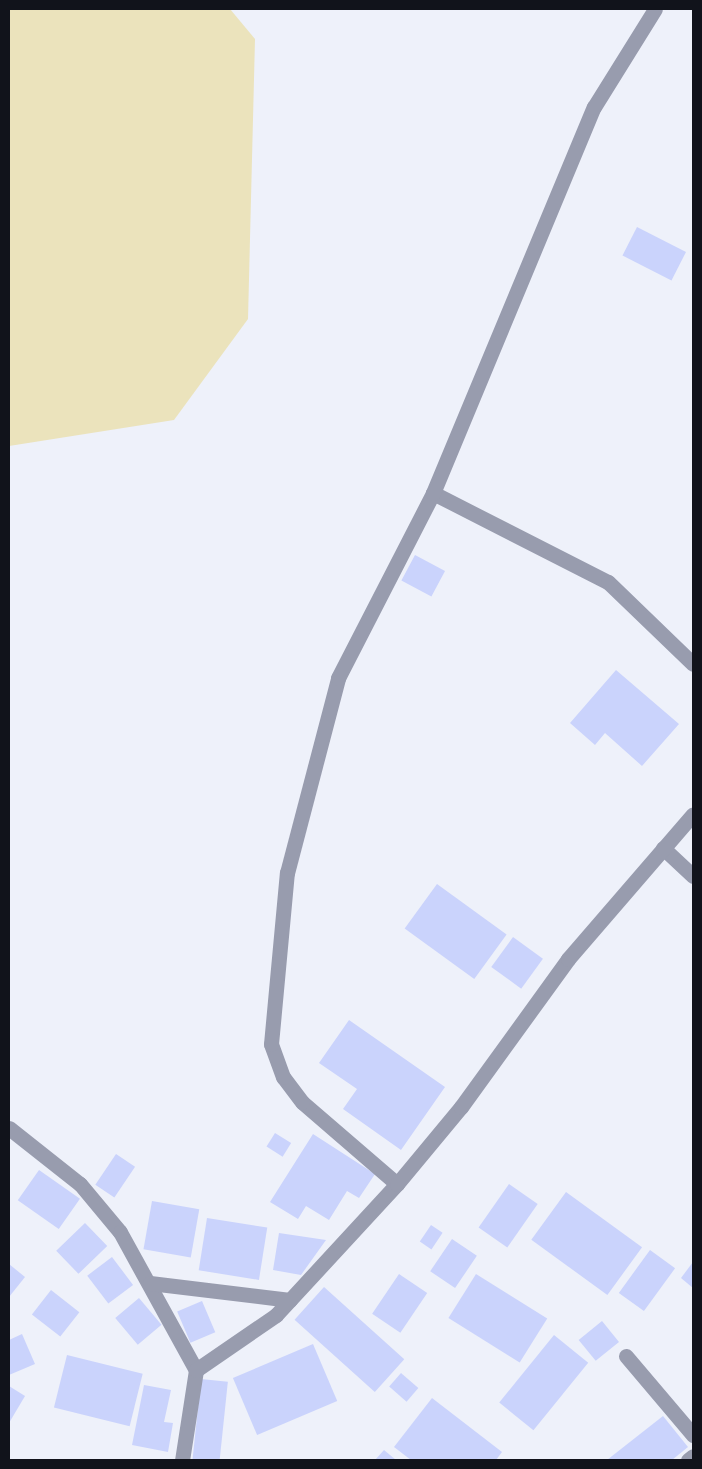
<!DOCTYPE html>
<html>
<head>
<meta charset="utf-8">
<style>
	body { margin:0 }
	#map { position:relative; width:702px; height:1469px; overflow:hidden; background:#eef1fa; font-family:Jost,sans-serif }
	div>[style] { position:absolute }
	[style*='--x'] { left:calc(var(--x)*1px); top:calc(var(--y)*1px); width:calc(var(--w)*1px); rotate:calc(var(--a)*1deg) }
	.green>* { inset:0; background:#ebe3bc }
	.building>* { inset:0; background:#cad3fc; transform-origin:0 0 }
	.minor>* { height:15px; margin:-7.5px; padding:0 7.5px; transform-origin:7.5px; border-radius:7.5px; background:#989cae }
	span { translate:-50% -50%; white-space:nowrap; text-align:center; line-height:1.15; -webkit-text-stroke:4.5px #eef1fa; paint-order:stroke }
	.frame { position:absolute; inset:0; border:10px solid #11131b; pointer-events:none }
</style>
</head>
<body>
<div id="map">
	<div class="green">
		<i style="clip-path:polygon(9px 9px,230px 9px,255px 39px,248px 319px,174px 420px,9px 446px)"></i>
	</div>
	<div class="building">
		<i style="left:637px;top:227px;width:55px;height:32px;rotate:27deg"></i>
		<i style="left:415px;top:555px;width:34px;height:29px;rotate:28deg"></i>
		<i style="clip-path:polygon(616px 670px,679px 724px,642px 766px,605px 733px,595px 745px,570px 723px)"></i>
		<i style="left:437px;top:884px;width:86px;height:55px;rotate:36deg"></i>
		<i style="left:513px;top:937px;width:37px;height:37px;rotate:36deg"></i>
		<i style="clip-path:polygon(349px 1020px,445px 1087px,401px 1150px,343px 1109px,357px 1089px,319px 1063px)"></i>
		<i style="left:275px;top:1133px;width:19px;height:16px;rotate:32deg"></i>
		<i style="clip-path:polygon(313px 1134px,375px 1174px,359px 1198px,347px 1191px,329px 1220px,306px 1206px,298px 1219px,270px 1202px)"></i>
		<i style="left:116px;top:1154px;width:23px;height:37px;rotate:34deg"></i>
		<i style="left:39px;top:1170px;width:50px;height:37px;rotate:35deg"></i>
		<i style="left:509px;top:1184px;width:35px;height:53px;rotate:35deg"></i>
		<i style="left:566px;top:1192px;width:94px;height:59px;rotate:36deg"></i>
		<i style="left:152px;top:1201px;width:48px;height:49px;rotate:10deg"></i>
		<i style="left:207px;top:1218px;width:61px;height:53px;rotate:9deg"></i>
		<i style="left:85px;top:1223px;width:32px;height:40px;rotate:46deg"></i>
		<i style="left:431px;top:1225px;width:14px;height:20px;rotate:34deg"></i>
		<i style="clip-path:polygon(279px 1233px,326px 1240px,301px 1275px,273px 1270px)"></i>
		<i style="left:452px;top:1239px;width:30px;height:39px;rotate:34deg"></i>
		<i style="left:650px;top:1250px;width:31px;height:53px;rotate:36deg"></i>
		<i style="left:112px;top:1257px;width:35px;height:31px;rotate:53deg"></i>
		<i style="clip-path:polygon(693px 1262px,693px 1288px,681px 1278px)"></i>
		<i style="clip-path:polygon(9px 1264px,25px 1277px,9px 1297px)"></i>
		<i style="left:399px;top:1274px;width:34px;height:48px;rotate:34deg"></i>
		<i style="left:476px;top:1274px;width:84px;height:52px;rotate:32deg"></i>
		<i style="left:324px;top:1287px;width:108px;height:44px;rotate:42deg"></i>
		<i style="left:51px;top:1290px;width:36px;height:31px;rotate:38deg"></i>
		<i style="left:139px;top:1298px;width:35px;height:31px;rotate:50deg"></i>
		<i style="left:202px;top:1301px;width:34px;height:27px;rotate:67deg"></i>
		<i style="left:602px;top:1321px;width:27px;height:30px;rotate:51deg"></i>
		<i style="clip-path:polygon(22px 1334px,35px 1364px,9px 1375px,9px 1340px)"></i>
		<i style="left:554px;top:1335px;width:44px;height:87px;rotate:39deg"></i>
		<i style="left:313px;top:1344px;width:62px;height:87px;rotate:67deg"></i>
		<i style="left:67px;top:1355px;width:78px;height:54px;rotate:14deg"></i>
		<i style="left:401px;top:1373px;width:23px;height:18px;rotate:41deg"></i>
		<i style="left:201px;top:1379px;width:27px;height:81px;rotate:6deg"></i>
		<i style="clip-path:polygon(144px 1385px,171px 1390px,164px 1422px,173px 1423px,168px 1452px,132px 1445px)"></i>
		<i style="clip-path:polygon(9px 1386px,25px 1396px,9px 1423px)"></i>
		<i style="clip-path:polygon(432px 1398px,502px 1452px,496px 1460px,411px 1460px,394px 1447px)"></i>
		<i style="clip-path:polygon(663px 1416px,688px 1447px,672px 1460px,607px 1460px)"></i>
		<i style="clip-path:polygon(384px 1450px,396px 1460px,375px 1460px)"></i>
	</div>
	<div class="minor">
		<i style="--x:433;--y:493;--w:196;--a:27"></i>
		<i style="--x:608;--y:582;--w:118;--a:44"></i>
		<i style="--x:663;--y:848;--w:41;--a:43"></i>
		<i style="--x:9;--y:1128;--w:90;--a:38.3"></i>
		<i style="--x:80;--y:1184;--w:62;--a:50.2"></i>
		<i style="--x:120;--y:1232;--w:158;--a:61.2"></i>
		<i style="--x:196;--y:1370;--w:91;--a:98.8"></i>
		<i style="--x:397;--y:1184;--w:125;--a:-139.2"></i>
		<i style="--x:302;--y:1102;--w:31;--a:-127"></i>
		<i style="--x:283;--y:1077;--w:35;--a:-110"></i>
		<i style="--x:271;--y:1044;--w:172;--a:-84.7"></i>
		<i style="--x:287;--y:873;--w:202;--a:-75.3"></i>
		<i style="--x:338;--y:678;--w:208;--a:-62.8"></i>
		<i style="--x:433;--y:493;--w:418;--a:-67.4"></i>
		<i style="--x:594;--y:107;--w:115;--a:-58.1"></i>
		<i style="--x:150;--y:1283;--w:141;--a:6.9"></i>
		<i style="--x:626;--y:1356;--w:104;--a:49.7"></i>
		<i style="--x:196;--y:1370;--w:97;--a:-34.5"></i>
		<i style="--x:276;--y:1315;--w:178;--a:-47.3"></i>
		<i style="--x:397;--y:1184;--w:100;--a:-50.3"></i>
		<i style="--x:461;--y:1107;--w:183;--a:-54.1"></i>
		<i style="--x:568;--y:959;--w:191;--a:-49.2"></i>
		<i style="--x:688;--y:1460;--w:6;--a:-39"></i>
	</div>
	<div class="frame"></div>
</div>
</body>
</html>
